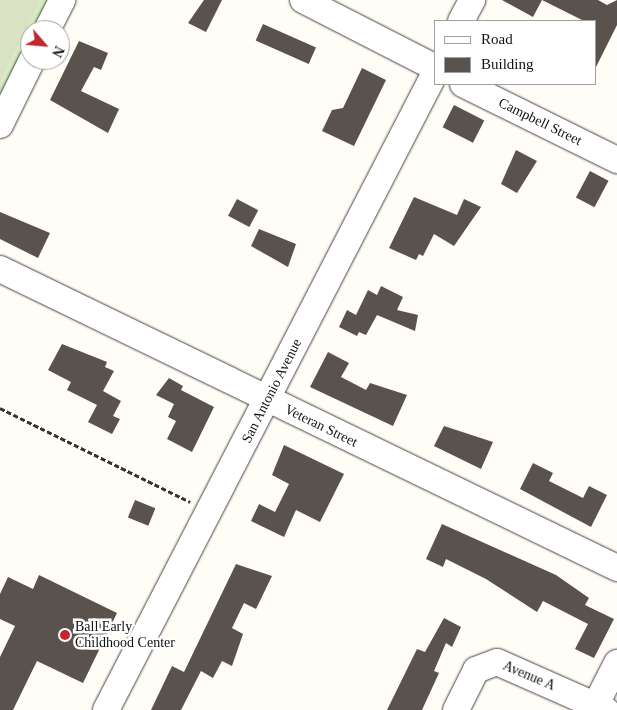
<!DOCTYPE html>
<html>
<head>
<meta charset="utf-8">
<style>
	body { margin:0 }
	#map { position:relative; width:617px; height:710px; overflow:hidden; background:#fffdf5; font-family:Georgia,serif }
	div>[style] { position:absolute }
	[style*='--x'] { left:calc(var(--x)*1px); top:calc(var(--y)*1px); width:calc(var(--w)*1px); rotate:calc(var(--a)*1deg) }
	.green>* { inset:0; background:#d5ebbd }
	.cemetery>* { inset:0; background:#d9e3c4 }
	.building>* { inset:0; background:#5a524d; transform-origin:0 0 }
	.path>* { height:3px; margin-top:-1.5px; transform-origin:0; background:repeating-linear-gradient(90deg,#333 0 5px,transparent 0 7.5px) }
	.roads { filter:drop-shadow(0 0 1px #444) drop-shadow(0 0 1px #444) }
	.minor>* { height:26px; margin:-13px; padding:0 13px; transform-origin:13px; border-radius:13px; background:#fff }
	.dots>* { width:14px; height:14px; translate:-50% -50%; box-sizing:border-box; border:2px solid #fff; border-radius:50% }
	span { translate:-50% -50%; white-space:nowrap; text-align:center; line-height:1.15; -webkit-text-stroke:5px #fff; paint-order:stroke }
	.street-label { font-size:14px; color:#111 }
	.poi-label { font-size:14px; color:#111 }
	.left { translate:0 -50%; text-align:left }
	.legend { position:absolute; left:434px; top:20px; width:162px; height:65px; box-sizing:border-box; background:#fff; border:1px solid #a0a0a0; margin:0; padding:6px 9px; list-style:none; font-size:15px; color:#111 }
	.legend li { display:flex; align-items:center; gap:10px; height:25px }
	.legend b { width:25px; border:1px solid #a0a0a0 }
	.north { position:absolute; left:20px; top:20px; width:50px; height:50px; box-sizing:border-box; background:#fff; border:1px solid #a0a0a0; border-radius:50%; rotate:117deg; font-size:14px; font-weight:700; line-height:20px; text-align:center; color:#111 }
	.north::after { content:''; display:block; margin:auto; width:18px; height:22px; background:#c4262e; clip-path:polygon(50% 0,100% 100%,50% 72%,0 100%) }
</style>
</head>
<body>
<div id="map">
	<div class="green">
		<i style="clip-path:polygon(41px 0,50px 0,35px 30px,30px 30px,30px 40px,0 100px,0 83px)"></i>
	</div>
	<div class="cemetery">
		<i style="clip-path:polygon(0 0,41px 0,0 83px)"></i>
	</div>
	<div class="building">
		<i style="clip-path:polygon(204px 0,222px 0,206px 32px,188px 23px)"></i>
		<i style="clip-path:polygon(502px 0,598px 0,607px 5px,617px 0,617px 25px,596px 67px,596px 21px,584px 21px,542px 0,533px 17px)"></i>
		<i style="left:263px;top:24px;width:58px;height:18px;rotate:24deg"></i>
		<i style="clip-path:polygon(79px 41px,108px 53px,101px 70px,94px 67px,81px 91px,119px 109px,108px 133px,50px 100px)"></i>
		<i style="clip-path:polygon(362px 68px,386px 80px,354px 146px,322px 131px,332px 110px,343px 108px)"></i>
		<i style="left:454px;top:105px;width:34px;height:25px;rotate:27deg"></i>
		<i style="clip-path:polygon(516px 150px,537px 161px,517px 193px,501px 184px)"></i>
		<i style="left:590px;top:171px;width:21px;height:30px;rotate:28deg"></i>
		<i style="clip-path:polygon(414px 197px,457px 215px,464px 199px,481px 207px,454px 246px,434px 234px,423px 256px,419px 254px,416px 260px,389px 248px)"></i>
		<i style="left:237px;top:199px;width:24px;height:19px;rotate:28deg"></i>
		<i style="clip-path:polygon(0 212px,50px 233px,38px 258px,0 239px)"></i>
		<i style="clip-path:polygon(259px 229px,296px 244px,288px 267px,251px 246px)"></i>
		<i style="clip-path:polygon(381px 286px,403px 297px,397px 310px,418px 315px,415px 331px,377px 315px,366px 335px,359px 332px,357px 336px,339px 327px,347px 310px,356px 315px,368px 290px,377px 295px)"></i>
		<i style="clip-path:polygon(62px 344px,107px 362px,105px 367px,114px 371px,103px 391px,121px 401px,113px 416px,120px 419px,112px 434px,88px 422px,97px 405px,67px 390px,71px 382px,48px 370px)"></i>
		<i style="clip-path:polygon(328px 352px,349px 363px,341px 377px,366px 390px,370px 383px,407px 395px,393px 426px,310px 387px)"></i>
		<i style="clip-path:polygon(169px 378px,183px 386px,181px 390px,214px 407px,192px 452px,167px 439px,176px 421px,168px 417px,174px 404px,156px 395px)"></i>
		<i style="clip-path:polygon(444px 426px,493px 442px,481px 469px,434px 446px)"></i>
		<i style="clip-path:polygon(284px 445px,344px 474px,320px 522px,296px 510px,284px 537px,251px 521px,259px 504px,275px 512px,289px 484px,272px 475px)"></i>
		<i style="clip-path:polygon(533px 463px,553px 473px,549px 481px,583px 498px,589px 486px,607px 495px,591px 527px,520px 489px)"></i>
		<i style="left:135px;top:500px;width:22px;height:19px;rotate:22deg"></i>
		<i style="clip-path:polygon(442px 524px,556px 575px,589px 598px,585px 605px,614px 619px,594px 658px,575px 649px,588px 624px,543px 601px,537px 612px,486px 579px,446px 559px,443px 567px,426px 559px)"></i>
		<i style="clip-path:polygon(236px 564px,272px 576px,256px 609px,244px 603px,232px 628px,243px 634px,232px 666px,222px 661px,213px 678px,201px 671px,181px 710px,151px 710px,172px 666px,184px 672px)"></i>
		<i style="clip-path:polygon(39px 575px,117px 613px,83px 683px,37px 661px,13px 710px,0 710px,0 657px,15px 626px,0 619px,0 594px,8px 577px,33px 589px)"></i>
		<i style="clip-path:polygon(444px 618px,461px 627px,452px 647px,446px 643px,434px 671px,439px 673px,422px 710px,387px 710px,417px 649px,425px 652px)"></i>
	</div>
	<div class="path">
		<i style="--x:0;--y:408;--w:212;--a:26.3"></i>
	</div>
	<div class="roads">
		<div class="minor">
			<i style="--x:303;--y:0;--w:149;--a:27.1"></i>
			<i style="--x:461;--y:21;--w:24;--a:-62"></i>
			<i style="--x:47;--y:30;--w:34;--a:-63"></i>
			<i style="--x:463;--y:84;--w:172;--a:26.3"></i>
			<i style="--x:0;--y:125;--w:72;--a:-63.8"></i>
			<i style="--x:0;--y:269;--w:686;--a:25.85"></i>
			<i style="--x:106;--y:710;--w:719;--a:-62.69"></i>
			<i style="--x:456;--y:710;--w:45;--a:-63.4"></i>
			<i style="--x:476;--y:670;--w:22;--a:-21"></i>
			<i style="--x:497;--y:662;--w:119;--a:23.8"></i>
			<i style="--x:593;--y:710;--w:53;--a:-62.9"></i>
		</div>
	</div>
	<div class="dots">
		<i style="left:65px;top:635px;background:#c4262e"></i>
	</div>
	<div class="street-label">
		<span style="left:540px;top:122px;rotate:26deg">Campbell Street</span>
		<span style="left:272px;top:391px;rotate:-63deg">San Antonio Avenue</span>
		<span style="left:321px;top:426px;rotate:26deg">Veteran Street</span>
		<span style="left:529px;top:676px;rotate:23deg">Avenue A</span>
	</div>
	<div class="poi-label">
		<span class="left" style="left:75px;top:635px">Ball Early<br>Childhood Center</span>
	</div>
	<ul class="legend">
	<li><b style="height:6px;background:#fff"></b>Road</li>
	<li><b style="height:14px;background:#5a524d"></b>Building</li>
	</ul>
	<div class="north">N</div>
</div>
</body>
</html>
